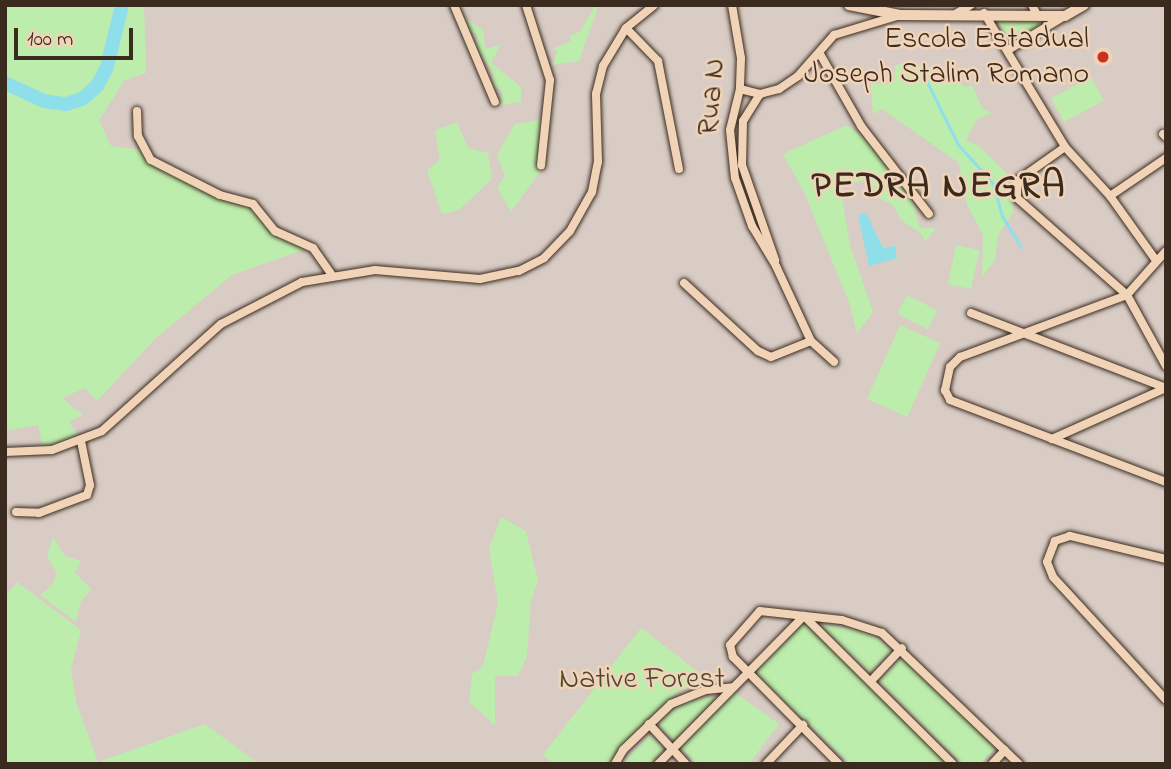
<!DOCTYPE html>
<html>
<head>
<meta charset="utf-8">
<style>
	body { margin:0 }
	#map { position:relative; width:1171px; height:769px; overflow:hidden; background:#d8ccc5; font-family:"Indie Flower",sans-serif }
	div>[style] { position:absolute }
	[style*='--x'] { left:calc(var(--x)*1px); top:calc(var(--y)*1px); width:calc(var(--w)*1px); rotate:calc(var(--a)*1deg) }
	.green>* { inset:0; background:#bdedac; transform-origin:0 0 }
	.water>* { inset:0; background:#8fdfeb }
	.stream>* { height:2.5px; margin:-1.25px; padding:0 1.25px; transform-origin:1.25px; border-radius:1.25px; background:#8fdfeb }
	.river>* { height:14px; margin:-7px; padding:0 7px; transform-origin:7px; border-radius:7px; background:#8fdfeb }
	.roads { filter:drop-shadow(0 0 2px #3b2a1e) drop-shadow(0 0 2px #3b2a1e) }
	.minor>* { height:8px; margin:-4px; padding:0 4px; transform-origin:4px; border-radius:4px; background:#f1d4b7 }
	.secondary>* { height:10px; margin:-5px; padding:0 5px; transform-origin:5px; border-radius:5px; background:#f1d4b7 }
	.dots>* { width:19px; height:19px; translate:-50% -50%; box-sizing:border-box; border:4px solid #f1d4b7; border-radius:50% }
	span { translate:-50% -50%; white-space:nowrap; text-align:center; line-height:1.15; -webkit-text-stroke:5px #f1d4b7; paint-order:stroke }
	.poi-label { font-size:30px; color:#3b2a1e }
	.right { translate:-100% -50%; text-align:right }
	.street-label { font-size:30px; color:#3b2a1e }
	.park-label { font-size:30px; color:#4e4733 }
	.district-label { font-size:37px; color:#3b2a1e; font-weight:700; letter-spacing:2px }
	.frame { position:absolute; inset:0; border:7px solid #3b2a1e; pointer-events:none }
	.scale { position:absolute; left:14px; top:28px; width:119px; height:32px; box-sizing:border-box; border:4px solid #3b2a1e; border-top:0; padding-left:9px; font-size:21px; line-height:24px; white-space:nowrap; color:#3b2a1e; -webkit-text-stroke:5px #f1d4b7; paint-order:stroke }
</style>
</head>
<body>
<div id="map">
	<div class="green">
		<i style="clip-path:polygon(5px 5px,144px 5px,146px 73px,125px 80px,99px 120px,111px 146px,143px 150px,157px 169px,245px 202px,306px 249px,232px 275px,156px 338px,97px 401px,85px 388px,62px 398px,83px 415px,69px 422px,79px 437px,43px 449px,38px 425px,5px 431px)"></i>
		<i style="clip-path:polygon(595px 5px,610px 5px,598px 7px,579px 61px,552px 65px,558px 51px,553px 49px,571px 41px,570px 35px,580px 32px)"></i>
		<i style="clip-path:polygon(464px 17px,483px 30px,485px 49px,500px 45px,491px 63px,521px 87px,521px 102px,502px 105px,502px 91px,492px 85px,493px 73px,476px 46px,477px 35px,469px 30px)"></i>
		<i style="clip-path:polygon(997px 20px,1046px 20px,1048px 22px,1011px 46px)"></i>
		<i style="clip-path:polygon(903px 63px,944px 69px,965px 87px,972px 85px,982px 108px,992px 113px,977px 119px,966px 140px,979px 146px,1012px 179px,1008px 185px,1014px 211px,998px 235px,995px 260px,982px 277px,983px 235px,967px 205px,959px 163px,882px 109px,873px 114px,871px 84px,894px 84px,895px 66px)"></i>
		<i style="left:1091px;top:77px;width:27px;height:45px;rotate:62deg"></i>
		<i style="clip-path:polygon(546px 119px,541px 171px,511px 212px,497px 187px,505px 176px,497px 155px,515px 124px)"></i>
		<i style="clip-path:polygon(457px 122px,468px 148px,488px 153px,492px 179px,459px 210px,442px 214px,427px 170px,440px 160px,435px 130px)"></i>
		<i style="clip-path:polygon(847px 125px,868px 141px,911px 195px,920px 228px,936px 228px,925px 242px,922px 234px,901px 220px,894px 206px,876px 196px,871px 179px,840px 186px,850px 245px,873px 312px,857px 333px,849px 302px,804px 192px,783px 154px)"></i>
		<i style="left:956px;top:245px;width:24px;height:40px;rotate:12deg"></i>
		<i style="left:907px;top:295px;width:34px;height:21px;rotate:27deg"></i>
		<i style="left:900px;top:325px;width:44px;height:81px;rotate:24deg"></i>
		<i style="clip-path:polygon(501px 517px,526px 531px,538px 581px,531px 600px,527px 656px,518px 676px,495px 676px,495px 725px,469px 702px,472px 674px,483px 666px,498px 603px,489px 549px)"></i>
		<i style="clip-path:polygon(53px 537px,65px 556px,81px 561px,75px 573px,91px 589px,80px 603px,76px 622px,40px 595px,52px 585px,57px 573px,47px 557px)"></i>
		<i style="clip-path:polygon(17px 582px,81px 630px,71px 669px,76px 702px,98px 762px,205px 724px,259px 764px,5px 764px,5px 597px)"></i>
		<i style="clip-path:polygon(810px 621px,949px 764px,850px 764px,754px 672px,803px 623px)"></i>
		<i style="clip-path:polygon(819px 624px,870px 632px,892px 650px,869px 672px)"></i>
		<i style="clip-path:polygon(641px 628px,710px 681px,678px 691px,609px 764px,554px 764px,543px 755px)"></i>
		<i style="clip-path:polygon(902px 656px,995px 749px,980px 764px,962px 764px,879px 681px)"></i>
		<i style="clip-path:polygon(734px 692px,779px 724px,749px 764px,696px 764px,680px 747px)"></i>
		<i style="clip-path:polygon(719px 696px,674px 740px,658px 725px,683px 702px)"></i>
		<i style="clip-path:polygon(650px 735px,664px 749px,649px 764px,621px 764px)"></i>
	</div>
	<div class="water">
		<i style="clip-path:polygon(866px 213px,883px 248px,895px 246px,897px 258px,869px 266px,858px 215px)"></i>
	</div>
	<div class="stream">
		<i style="--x:921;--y:69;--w:84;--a:63.7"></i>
		<i style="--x:958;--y:144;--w:52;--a:48.1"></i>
		<i style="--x:993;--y:183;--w:35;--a:74"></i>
		<i style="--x:1003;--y:217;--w:35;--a:59"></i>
	</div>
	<div class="river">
		<i style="--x:5;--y:83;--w:43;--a:24.8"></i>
		<i style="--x:44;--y:101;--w:22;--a:8"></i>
		<i style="--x:66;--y:104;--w:17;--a:-17"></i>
		<i style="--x:82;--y:99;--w:20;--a:-41"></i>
		<i style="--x:97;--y:86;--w:21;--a:-62"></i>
		<i style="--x:107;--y:67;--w:64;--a:-76.4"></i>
	</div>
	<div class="roads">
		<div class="minor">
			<i style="--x:454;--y:5;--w:105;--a:67.1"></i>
			<i style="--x:526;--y:5;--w:79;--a:72.3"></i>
			<i style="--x:550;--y:80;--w:86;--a:96"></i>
			<i style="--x:732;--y:5;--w:54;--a:80.4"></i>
			<i style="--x:741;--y:58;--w:31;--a:92"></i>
			<i style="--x:740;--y:89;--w:42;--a:103.7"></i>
			<i style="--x:730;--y:130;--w:48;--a:84.1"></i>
			<i style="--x:735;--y:178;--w:51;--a:70.5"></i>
			<i style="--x:752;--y:226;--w:47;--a:59"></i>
			<i style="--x:776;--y:266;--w:83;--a:65"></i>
			<i style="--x:811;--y:341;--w:31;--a:42"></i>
			<i style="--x:1032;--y:5;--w:11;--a:63"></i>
			<i style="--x:957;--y:13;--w:16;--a:-30"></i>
			<i style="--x:984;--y:13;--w:157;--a:58.8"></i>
			<i style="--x:1065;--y:147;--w:67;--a:47.4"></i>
			<i style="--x:1110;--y:196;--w:77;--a:54.5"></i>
			<i style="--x:626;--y:28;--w:46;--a:45.9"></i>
			<i style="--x:658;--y:61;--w:110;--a:79"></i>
			<i style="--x:1008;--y:50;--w:64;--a:-31"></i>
			<i style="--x:820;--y:54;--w:83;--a:60.3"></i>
			<i style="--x:861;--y:126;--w:111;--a:52.3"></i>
			<i style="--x:740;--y:89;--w:21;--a:14"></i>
			<i style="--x:760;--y:94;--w:20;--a:-15"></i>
			<i style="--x:779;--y:89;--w:23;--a:-34"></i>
			<i style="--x:798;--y:76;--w:55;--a:-48.7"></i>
			<i style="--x:834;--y:35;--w:66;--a:-16.8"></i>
			<i style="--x:760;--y:94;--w:32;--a:122"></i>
			<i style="--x:743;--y:121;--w:44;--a:91.3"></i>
			<i style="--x:742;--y:165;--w:101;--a:70.8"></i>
			<i style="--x:137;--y:111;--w:25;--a:88"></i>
			<i style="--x:138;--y:136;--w:27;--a:62"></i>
			<i style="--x:151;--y:160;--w:77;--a:26.9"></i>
			<i style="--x:220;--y:195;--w:34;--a:15"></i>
			<i style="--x:253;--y:204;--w:35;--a:51"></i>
			<i style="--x:275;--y:231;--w:42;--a:24.1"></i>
			<i style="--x:313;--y:248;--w:33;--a:55"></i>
			<i style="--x:1163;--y:134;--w:4;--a:45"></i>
			<i style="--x:1065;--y:147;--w:59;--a:144.7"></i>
			<i style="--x:1017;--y:181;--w:17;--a:90"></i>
			<i style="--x:1017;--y:198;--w:147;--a:41.4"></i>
			<i style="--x:1127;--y:295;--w:81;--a:61.2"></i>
			<i style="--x:1110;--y:196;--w:68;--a:-34.2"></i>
			<i style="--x:1166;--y:251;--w:59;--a:131.6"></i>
			<i style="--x:1127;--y:295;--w:178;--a:159.6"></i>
			<i style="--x:960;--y:357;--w:14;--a:135"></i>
			<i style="--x:950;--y:367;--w:24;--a:102"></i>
			<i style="--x:945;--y:390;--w:11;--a:63"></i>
			<i style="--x:950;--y:400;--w:231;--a:20.8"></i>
			<i style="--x:684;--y:283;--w:100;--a:42.6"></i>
			<i style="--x:758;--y:351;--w:14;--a:25"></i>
			<i style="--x:771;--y:357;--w:43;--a:-21.8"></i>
			<i style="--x:971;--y:313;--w:209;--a:21"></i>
			<i style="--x:1052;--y:439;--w:125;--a:-24.1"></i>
			<i style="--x:5;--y:452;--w:47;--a:-2.4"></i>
			<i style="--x:52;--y:450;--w:53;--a:-20.8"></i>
			<i style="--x:102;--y:431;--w:160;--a:-42"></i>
			<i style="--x:221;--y:324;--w:91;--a:-27.4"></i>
			<i style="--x:302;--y:282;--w:74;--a:-9.3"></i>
			<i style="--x:375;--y:270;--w:105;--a:4.9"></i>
			<i style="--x:480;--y:279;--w:40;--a:-12"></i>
			<i style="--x:519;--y:271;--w:28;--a:-27"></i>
			<i style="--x:544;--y:258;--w:37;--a:-46"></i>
			<i style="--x:570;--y:231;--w:45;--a:-60.6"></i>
			<i style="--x:592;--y:192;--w:31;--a:-79"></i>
			<i style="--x:598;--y:162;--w:68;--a:-91.7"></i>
			<i style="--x:596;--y:94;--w:29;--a:-76"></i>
			<i style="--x:603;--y:66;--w:44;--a:-58.8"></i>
			<i style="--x:626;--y:28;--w:36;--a:-39"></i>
			<i style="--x:16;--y:512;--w:23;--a:2"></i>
			<i style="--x:39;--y:513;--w:51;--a:-20.6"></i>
			<i style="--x:87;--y:495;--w:10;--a:-73"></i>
			<i style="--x:90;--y:485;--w:45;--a:-101.6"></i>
			<i style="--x:1166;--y:559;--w:99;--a:-166.5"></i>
			<i style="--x:1070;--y:536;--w:16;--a:162"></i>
			<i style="--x:1055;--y:541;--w:22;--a:111"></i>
			<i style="--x:1047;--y:562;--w:16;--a:68"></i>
			<i style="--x:1053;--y:577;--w:167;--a:47.4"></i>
			<i style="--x:804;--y:616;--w:210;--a:44.8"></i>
			<i style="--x:871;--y:681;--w:45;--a:-46.8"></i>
			<i style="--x:649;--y:724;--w:54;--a:47.2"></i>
			<i style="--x:615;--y:764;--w:16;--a:-60"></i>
			<i style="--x:623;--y:750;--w:66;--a:-43.8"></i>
			<i style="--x:671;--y:704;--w:38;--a:-22"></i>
			<i style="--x:706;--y:690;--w:27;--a:-6"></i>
			<i style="--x:658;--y:764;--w:208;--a:-45.4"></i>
			<i style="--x:766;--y:764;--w:54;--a:-46.5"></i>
			<i style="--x:839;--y:764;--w:151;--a:-134.7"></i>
			<i style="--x:733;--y:657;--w:12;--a:-104"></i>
			<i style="--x:730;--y:645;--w:45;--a:-48.6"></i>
			<i style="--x:760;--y:611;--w:82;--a:6.3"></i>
			<i style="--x:842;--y:620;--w:42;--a:18"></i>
			<i style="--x:882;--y:633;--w:190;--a:43.7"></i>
			<i style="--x:992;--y:764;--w:19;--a:-47"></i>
		</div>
		<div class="secondary">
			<i style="--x:849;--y:5;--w:52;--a:11.1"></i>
			<i style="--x:900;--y:15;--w:152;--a:0.4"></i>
			<i style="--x:1052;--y:16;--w:13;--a:0"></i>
			<i style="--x:1065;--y:16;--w:22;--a:-30"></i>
		</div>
	</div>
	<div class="dots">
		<i style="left:1103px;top:57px;background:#c8321e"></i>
	</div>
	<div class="poi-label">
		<span class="right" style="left:1089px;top:57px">Escola Estadual<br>Joseph Stalim Romano</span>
	</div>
	<div class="street-label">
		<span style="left:713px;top:97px;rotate:-85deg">Rua N</span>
	</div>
	<div class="park-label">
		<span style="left:642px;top:680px">Native Forest</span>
	</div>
	<div class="district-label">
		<span style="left:939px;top:187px">PEDRA NEGRA</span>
	</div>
	<div class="frame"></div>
	<div class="scale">100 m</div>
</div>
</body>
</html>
